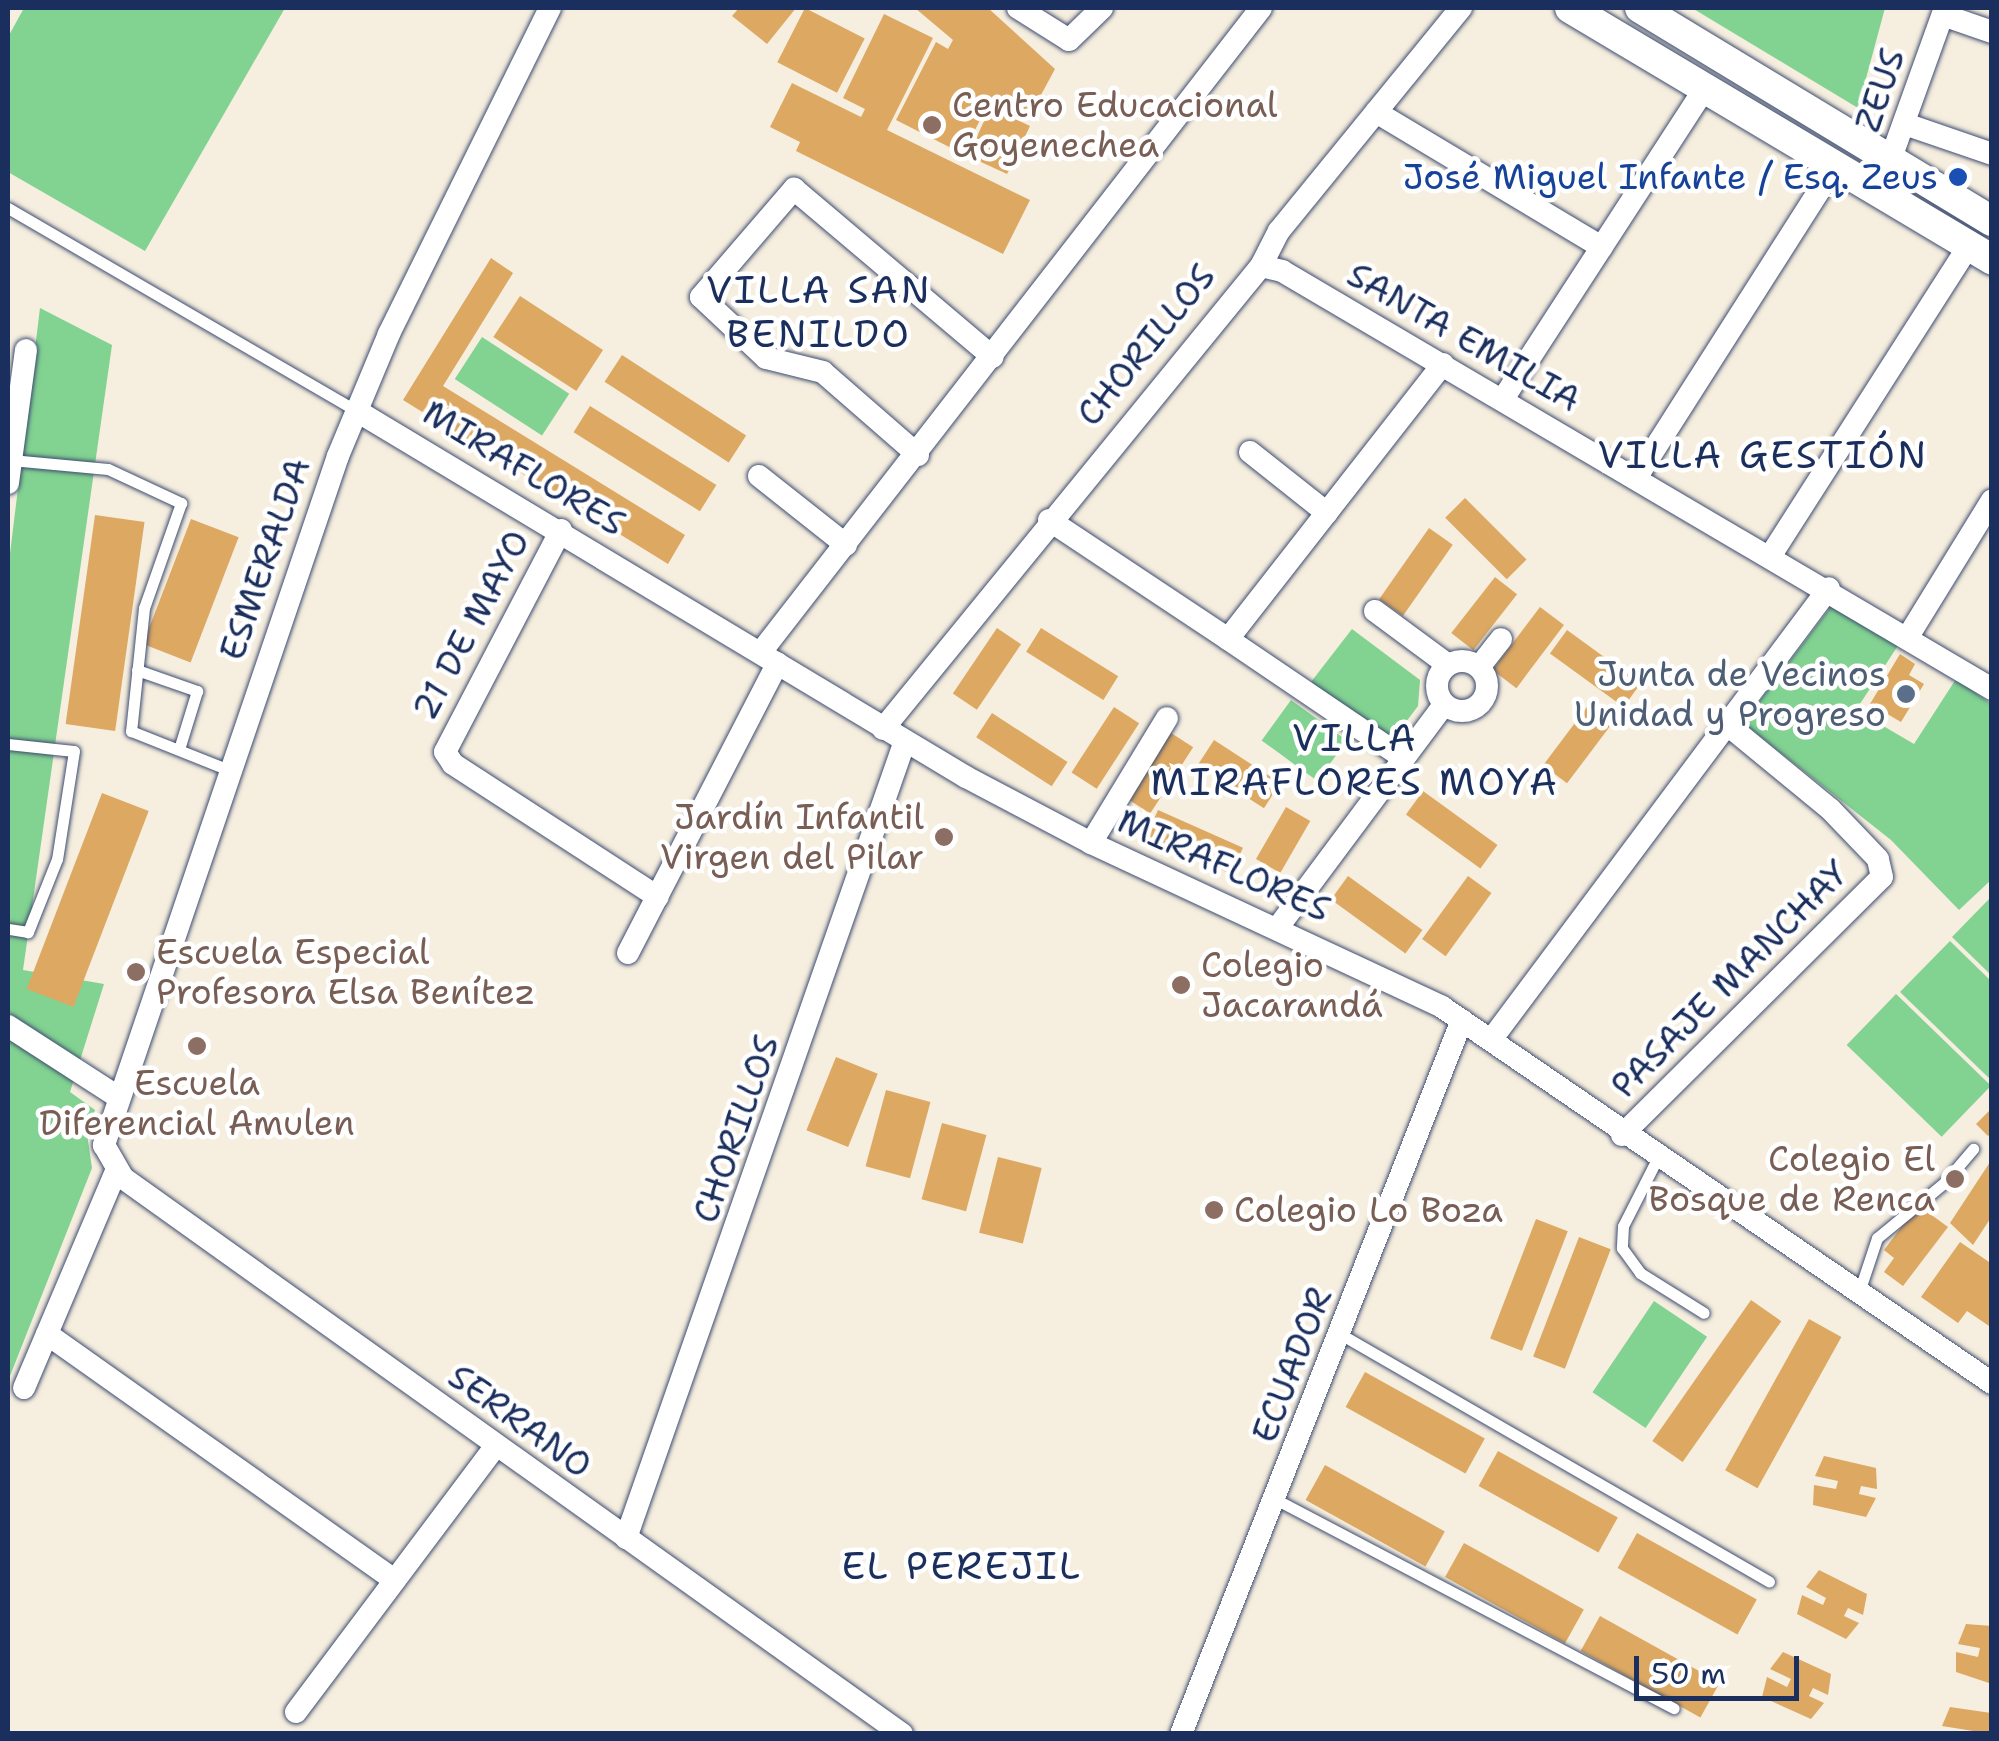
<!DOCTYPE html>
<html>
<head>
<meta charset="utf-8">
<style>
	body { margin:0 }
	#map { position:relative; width:1999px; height:1741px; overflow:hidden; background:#f6eede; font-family:"Shantell Sans",sans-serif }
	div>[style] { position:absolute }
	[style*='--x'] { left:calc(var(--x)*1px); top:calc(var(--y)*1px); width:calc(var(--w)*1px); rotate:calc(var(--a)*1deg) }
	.green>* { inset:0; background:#82d291; transform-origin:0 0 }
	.building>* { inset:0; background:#dda862; transform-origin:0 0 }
	.roads { filter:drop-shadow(0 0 2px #3c4c71) drop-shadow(0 0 2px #3c4c71) }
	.service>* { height:11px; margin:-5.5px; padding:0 5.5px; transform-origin:5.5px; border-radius:5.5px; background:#fff }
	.minor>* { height:22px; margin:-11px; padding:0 11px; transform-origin:11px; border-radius:11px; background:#fff }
	.minor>.ring { margin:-11px; padding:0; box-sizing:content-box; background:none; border:22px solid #fff; border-radius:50% }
	.secondary>* { height:30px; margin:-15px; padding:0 15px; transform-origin:15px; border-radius:15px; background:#fff }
	.dots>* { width:28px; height:28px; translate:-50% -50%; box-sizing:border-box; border:5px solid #fff; border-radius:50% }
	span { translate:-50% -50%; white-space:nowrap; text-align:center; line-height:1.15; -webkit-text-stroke:9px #fff; paint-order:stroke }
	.street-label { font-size:35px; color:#1b2f5e }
	.education-label { font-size:35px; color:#785e54 }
	.left { translate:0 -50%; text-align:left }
	.right { translate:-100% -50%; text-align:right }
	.transit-label { font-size:35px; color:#164399 }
	.service-label { font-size:35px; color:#4e5e75 }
	.neighbourhood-label { font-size:38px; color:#1b2f5e; letter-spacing:2.5px }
	.frame { position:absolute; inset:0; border:10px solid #1b2f5e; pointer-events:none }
	.scale { position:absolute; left:1634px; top:1656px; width:165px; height:45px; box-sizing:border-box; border:5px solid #1b2f5e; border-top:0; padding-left:12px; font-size:30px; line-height:35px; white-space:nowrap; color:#1b2f5e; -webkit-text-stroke:8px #fff; paint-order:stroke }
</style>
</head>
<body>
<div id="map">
	<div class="green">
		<i style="clip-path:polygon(24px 8px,285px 8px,145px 251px,8px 172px,8px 37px)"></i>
		<i style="clip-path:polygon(1692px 8px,1885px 8px,1858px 108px)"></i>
		<i style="clip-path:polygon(40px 308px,112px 345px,23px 970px,104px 984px,70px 1092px,95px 1110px,87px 1134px,92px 1168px,8px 1381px,8px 570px)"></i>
		<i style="left:482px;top:337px;width:104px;height:50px;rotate:33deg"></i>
		<i style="clip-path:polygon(1833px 604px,1899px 644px,1856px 710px,1914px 744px,1956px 679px,1991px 704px,1991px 880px,1959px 910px,1891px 840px,1743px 723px)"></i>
		<i style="clip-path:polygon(1352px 629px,1420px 680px,1418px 706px,1391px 742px,1311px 682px)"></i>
		<i style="left:1291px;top:700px;width:69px;height:50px;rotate:36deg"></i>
		<i style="clip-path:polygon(1991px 897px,1991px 975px,1952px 937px)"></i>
		<i style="clip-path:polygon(1950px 941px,1991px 981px,1991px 1080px,1900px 992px)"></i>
		<i style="left:1896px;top:994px;width:132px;height:71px;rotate:44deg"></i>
		<i style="left:1654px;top:1301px;width:64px;height:110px;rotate:34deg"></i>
	</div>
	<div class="building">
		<i style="clip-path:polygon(739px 8px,796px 8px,767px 44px,732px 16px)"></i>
		<i style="left:805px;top:8px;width:67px;height:61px;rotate:27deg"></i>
		<i style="clip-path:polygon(915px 8px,988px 8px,1055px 69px,1028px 119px,1003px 113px,1030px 126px,1007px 174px,968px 156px,991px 106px,996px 109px,990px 100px,963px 154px,896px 120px,936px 42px,948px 49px,953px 40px)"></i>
		<i style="clip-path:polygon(884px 14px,933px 38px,887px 130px,1030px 200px,1003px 254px,796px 151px,800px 142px,770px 127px,792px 83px,861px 117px,865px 109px,843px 98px)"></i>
		<i style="clip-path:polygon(491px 258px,513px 273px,443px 386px,685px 535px,668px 564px,403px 400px)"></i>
		<i style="left:520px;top:296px;width:99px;height:49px;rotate:33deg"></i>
		<i style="left:622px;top:355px;width:148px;height:32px;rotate:33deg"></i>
		<i style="left:590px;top:406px;width:149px;height:31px;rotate:32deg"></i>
		<i style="left:1465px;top:498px;width:87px;height:28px;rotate:45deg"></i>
		<i style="left:95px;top:515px;width:50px;height:211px;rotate:8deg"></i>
		<i style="left:191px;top:519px;width:51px;height:134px;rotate:21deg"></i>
		<i style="left:1429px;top:528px;width:29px;height:87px;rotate:35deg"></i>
		<i style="left:1495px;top:577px;width:28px;height:71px;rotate:38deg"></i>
		<i style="left:1540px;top:607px;width:30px;height:79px;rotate:37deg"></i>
		<i style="left:997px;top:628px;width:29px;height:79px;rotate:34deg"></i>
		<i style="left:1041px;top:628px;width:91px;height:28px;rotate:32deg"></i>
		<i style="left:1567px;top:630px;width:91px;height:29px;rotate:36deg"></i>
		<i style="clip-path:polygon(1900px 654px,1915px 664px,1909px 675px,1924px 684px,1901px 722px,1870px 704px)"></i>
		<i style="left:1590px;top:703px;width:30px;height:78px;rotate:37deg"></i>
		<i style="left:1114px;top:707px;width:30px;height:78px;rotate:33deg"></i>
		<i style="left:992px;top:713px;width:90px;height:29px;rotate:33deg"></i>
		<i style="left:1168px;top:731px;width:30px;height:79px;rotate:33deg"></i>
		<i style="left:1214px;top:740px;width:79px;height:30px;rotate:33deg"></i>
		<i style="left:1423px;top:791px;width:92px;height:29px;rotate:36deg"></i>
		<i style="left:102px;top:793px;width:50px;height:210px;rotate:21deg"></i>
		<i style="left:1286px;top:807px;width:28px;height:60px;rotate:30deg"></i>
		<i style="left:1158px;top:810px;width:93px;height:29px;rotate:24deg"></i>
		<i style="left:1348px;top:876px;width:92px;height:29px;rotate:36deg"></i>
		<i style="left:1468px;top:876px;width:29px;height:78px;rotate:36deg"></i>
		<i style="left:836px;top:1057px;width:45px;height:79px;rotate:22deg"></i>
		<i style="left:886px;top:1090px;width:46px;height:79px;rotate:15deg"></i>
		<i style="clip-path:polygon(1992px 1108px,1992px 1132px,1988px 1136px,1976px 1124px)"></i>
		<i style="left:942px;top:1123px;width:46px;height:79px;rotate:15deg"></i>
		<i style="left:998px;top:1157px;width:45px;height:78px;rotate:14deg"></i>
		<i style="clip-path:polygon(1992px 1159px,1992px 1216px,1973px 1245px,1950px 1223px)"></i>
		<i style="clip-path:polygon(1918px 1205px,1948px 1227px,1903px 1286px,1884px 1272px,1894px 1258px,1884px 1250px)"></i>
		<i style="left:1536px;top:1219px;width:34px;height:128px;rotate:21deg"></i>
		<i style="left:1579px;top:1237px;width:34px;height:128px;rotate:21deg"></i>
		<i style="clip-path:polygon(1960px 1242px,1992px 1264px,1992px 1328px,1967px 1311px,1958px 1323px,1921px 1297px)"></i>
		<i style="left:1751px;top:1300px;width:37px;height:172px;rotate:35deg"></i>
		<i style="left:1809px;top:1319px;width:37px;height:173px;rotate:29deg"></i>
		<i style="left:1365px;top:1372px;width:137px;height:40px;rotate:29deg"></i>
		<i style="left:1498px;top:1451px;width:137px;height:40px;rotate:29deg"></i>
		<i style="clip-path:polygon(1824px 1456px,1876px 1468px,1877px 1489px,1861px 1486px,1859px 1494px,1876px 1498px,1866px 1517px,1813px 1505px,1814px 1485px,1836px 1489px,1838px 1481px,1815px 1476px)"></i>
		<i style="left:1325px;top:1465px;width:137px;height:40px;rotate:29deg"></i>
		<i style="left:1637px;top:1533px;width:137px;height:40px;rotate:29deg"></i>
		<i style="left:1464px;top:1543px;width:137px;height:39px;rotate:29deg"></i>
		<i style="clip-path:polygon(1819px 1570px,1867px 1594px,1863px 1615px,1848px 1608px,1844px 1616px,1859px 1623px,1846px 1639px,1797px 1614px,1802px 1595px,1823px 1605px,1826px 1598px,1806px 1587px)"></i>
		<i style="left:1600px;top:1616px;width:137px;height:40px;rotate:29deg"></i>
		<i style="clip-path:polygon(1966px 1624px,1992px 1626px,1992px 1684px,1956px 1672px,1956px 1652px,1978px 1657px,1980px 1648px,1958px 1644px)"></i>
		<i style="clip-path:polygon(1783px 1652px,1831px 1674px,1828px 1695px,1813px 1688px,1809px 1696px,1824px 1703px,1811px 1719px,1762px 1697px,1767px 1677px,1787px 1687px,1791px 1679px,1770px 1669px)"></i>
		<i style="clip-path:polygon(1950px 1707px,1991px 1713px,1992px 1734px,1942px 1726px)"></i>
	</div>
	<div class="roads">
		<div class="service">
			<i style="--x:8;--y:208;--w:404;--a:30.2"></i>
			<i style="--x:11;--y:460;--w:97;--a:5.3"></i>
			<i style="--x:108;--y:469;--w:81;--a:25"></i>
			<i style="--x:181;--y:503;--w:111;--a:109.4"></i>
			<i style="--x:144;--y:608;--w:124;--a:96"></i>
			<i style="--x:131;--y:731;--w:105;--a:21.7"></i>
			<i style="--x:137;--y:670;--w:64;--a:19.3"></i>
			<i style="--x:197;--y:691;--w:61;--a:107.2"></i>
			<i style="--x:8;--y:744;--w:66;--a:6.1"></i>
			<i style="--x:74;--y:751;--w:109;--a:98.9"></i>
			<i style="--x:57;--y:859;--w:79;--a:111.7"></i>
			<i style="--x:28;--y:932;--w:20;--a:-171"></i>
			<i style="--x:1657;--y:1159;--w:75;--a:116.9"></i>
			<i style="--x:1623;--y:1226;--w:22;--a:93"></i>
			<i style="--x:1622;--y:1248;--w:31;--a:54"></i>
			<i style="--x:1640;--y:1273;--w:75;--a:32"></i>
			<i style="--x:1859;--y:1292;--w:57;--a:-71.6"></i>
			<i style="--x:1877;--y:1238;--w:87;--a:-39.4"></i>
			<i style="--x:1944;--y:1183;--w:45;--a:-49.5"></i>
			<i style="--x:1342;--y:1335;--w:493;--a:30"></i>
			<i style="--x:1277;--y:1500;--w:448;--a:27.7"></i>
		</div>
		<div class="minor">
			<i style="--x:550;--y:8;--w:364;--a:116.3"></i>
			<i style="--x:389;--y:334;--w:132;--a:112.7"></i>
			<i style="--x:338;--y:456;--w:728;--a:108.76"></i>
			<i style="--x:104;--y:1145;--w:38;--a:60"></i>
			<i style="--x:123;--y:1178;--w:957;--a:35.52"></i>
			<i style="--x:1018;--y:8;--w:60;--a:32.1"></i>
			<i style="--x:1069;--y:40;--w:46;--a:-44.1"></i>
			<i style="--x:1943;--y:15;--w:52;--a:19.1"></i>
			<i style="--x:1376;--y:112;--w:263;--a:30.9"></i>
			<i style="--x:1905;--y:124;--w:92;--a:19"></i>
			<i style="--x:1878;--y:194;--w:198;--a:-70.2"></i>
			<i style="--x:1261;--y:266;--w:22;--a:13"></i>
			<i style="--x:1282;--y:271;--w:824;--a:30.49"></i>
			<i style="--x:1503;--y:399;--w:369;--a:-57"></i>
			<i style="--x:357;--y:411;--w:711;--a:31.01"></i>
			<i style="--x:966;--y:777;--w:141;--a:27.8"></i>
			<i style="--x:1091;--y:843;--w:387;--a:25"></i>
			<i style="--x:1442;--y:1007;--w:666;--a:34.36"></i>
			<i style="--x:1250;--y:452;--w:98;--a:38.4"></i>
			<i style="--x:918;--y:455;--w:126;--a:-138.9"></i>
			<i style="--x:823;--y:372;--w:59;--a:-166.2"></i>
			<i style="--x:766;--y:358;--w:89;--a:-136.8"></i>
			<i style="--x:701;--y:297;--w:143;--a:-49.3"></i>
			<i style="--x:794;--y:189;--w:260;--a:40.2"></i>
			<i style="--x:759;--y:476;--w:111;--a:38.4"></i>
			<i style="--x:1636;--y:478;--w:369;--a:-57.5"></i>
			<i style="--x:8;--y:483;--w:134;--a:-82.3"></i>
			<i style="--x:1049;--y:520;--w:215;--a:33.6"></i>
			<i style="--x:561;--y:530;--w:250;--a:117.6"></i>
			<i style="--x:445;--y:752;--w:14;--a:56"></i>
			<i style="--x:453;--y:764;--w:244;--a:33"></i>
			<i style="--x:1771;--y:555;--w:366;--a:-57.4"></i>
			<i style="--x:1375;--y:611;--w:89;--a:36.4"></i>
			<i style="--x:1909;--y:635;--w:158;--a:-58.4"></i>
			<i style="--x:761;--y:652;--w:815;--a:-52.17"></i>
			<i class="ring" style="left:1437px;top:661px;width:28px;height:28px"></i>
			<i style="--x:1480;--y:666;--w:34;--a:-52"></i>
			<i style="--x:883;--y:729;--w:598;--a:-50.77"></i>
			<i style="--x:1261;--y:266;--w:39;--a:-63"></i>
			<i style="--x:1279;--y:231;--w:288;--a:-50.8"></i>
			<i style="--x:1402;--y:757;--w:210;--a:-145.9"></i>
			<i style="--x:1228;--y:639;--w:349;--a:-52"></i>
			<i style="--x:1091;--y:843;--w:146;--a:-58.7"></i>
			<i style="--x:1279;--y:926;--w:276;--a:-53.3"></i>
			<i style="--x:628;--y:953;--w:326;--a:-62.7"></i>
			<i style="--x:8;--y:1026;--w:131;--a:32.8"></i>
			<i style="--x:1491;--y:1040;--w:564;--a:-53.21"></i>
			<i style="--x:1622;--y:1135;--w:366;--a:-44.8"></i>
			<i style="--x:1882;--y:877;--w:18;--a:-103"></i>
			<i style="--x:1878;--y:859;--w:69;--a:-133.8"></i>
			<i style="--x:1830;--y:809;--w:131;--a:-140.6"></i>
			<i style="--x:47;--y:1334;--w:426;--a:35.3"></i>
			<i style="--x:24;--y:1388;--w:236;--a:-67"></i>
			<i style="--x:626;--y:1538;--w:844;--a:-70.71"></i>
			<i style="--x:296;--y:1712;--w:333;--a:-53.1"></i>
			<i style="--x:1181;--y:1734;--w:767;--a:-68.52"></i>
		</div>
		<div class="secondary">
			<i style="--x:1570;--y:8;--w:492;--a:30.8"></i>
			<i style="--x:1640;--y:8;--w:411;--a:31.2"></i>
		</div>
	</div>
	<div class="dots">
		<i style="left:932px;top:125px;background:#8d6e63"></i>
		<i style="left:1958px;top:177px;background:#1a4fb4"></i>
		<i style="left:1906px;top:694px;background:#5c6f8a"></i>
		<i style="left:944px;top:837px;background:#8d6e63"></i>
		<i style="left:136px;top:972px;background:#8d6e63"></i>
		<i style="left:1181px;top:985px;background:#8d6e63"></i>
		<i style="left:197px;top:1046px;background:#8d6e63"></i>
		<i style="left:1955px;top:1179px;background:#8d6e63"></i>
		<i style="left:1214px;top:1210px;background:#8d6e63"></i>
	</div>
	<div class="street-label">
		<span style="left:1880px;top:90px;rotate:-71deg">ZEUS</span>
		<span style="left:1464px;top:337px;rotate:30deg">SANTA EMILIA</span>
		<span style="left:1146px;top:345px;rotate:-51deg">CHORILLOS</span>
		<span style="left:524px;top:468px;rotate:31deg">MIRAFLORES</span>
		<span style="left:265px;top:559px;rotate:-71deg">ESMERALDA</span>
		<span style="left:471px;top:625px;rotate:-62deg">21 DE MAYO</span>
		<span style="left:1224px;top:865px;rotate:24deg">MIRAFLORES</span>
		<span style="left:1730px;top:979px;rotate:-45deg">PASAJE MANCHAY</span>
		<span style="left:736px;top:1129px;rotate:-71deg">CHORILLOS</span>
		<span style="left:1292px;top:1365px;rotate:-69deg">ECUADOR</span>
		<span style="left:520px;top:1421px;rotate:36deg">SERRANO</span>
	</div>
	<div class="education-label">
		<span class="left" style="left:952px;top:125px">Centro Educacional<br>Goyenechea</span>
		<span class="right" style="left:924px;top:837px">Jardín Infantil<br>Virgen del Pilar</span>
		<span class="left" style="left:156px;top:972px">Escuela Especial<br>Profesora Elsa Benítez</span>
		<span class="left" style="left:1201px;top:985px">Colegio<br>Jacarandá</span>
		<span style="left:197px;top:1103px">Escuela<br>Diferencial Amulen</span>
		<span class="right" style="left:1935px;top:1179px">Colegio El<br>Bosque de Renca</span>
		<span class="left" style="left:1234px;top:1210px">Colegio Lo Boza</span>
	</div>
	<div class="transit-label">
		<span class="right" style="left:1938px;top:177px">José Miguel Infante / Esq. Zeus</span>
	</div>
	<div class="service-label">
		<span class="right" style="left:1886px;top:694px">Junta de Vecinos<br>Unidad y Progreso</span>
	</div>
	<div class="neighbourhood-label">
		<span style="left:819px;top:312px">VILLA SAN<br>BENILDO</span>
		<span style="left:1763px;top:455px">VILLA GESTIÓN</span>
		<span style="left:1355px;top:760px">VILLA<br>MIRAFLORES MOYA</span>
		<span style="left:962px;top:1566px">EL PEREJIL</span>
	</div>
	<div class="frame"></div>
	<div class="scale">50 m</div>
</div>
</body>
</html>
